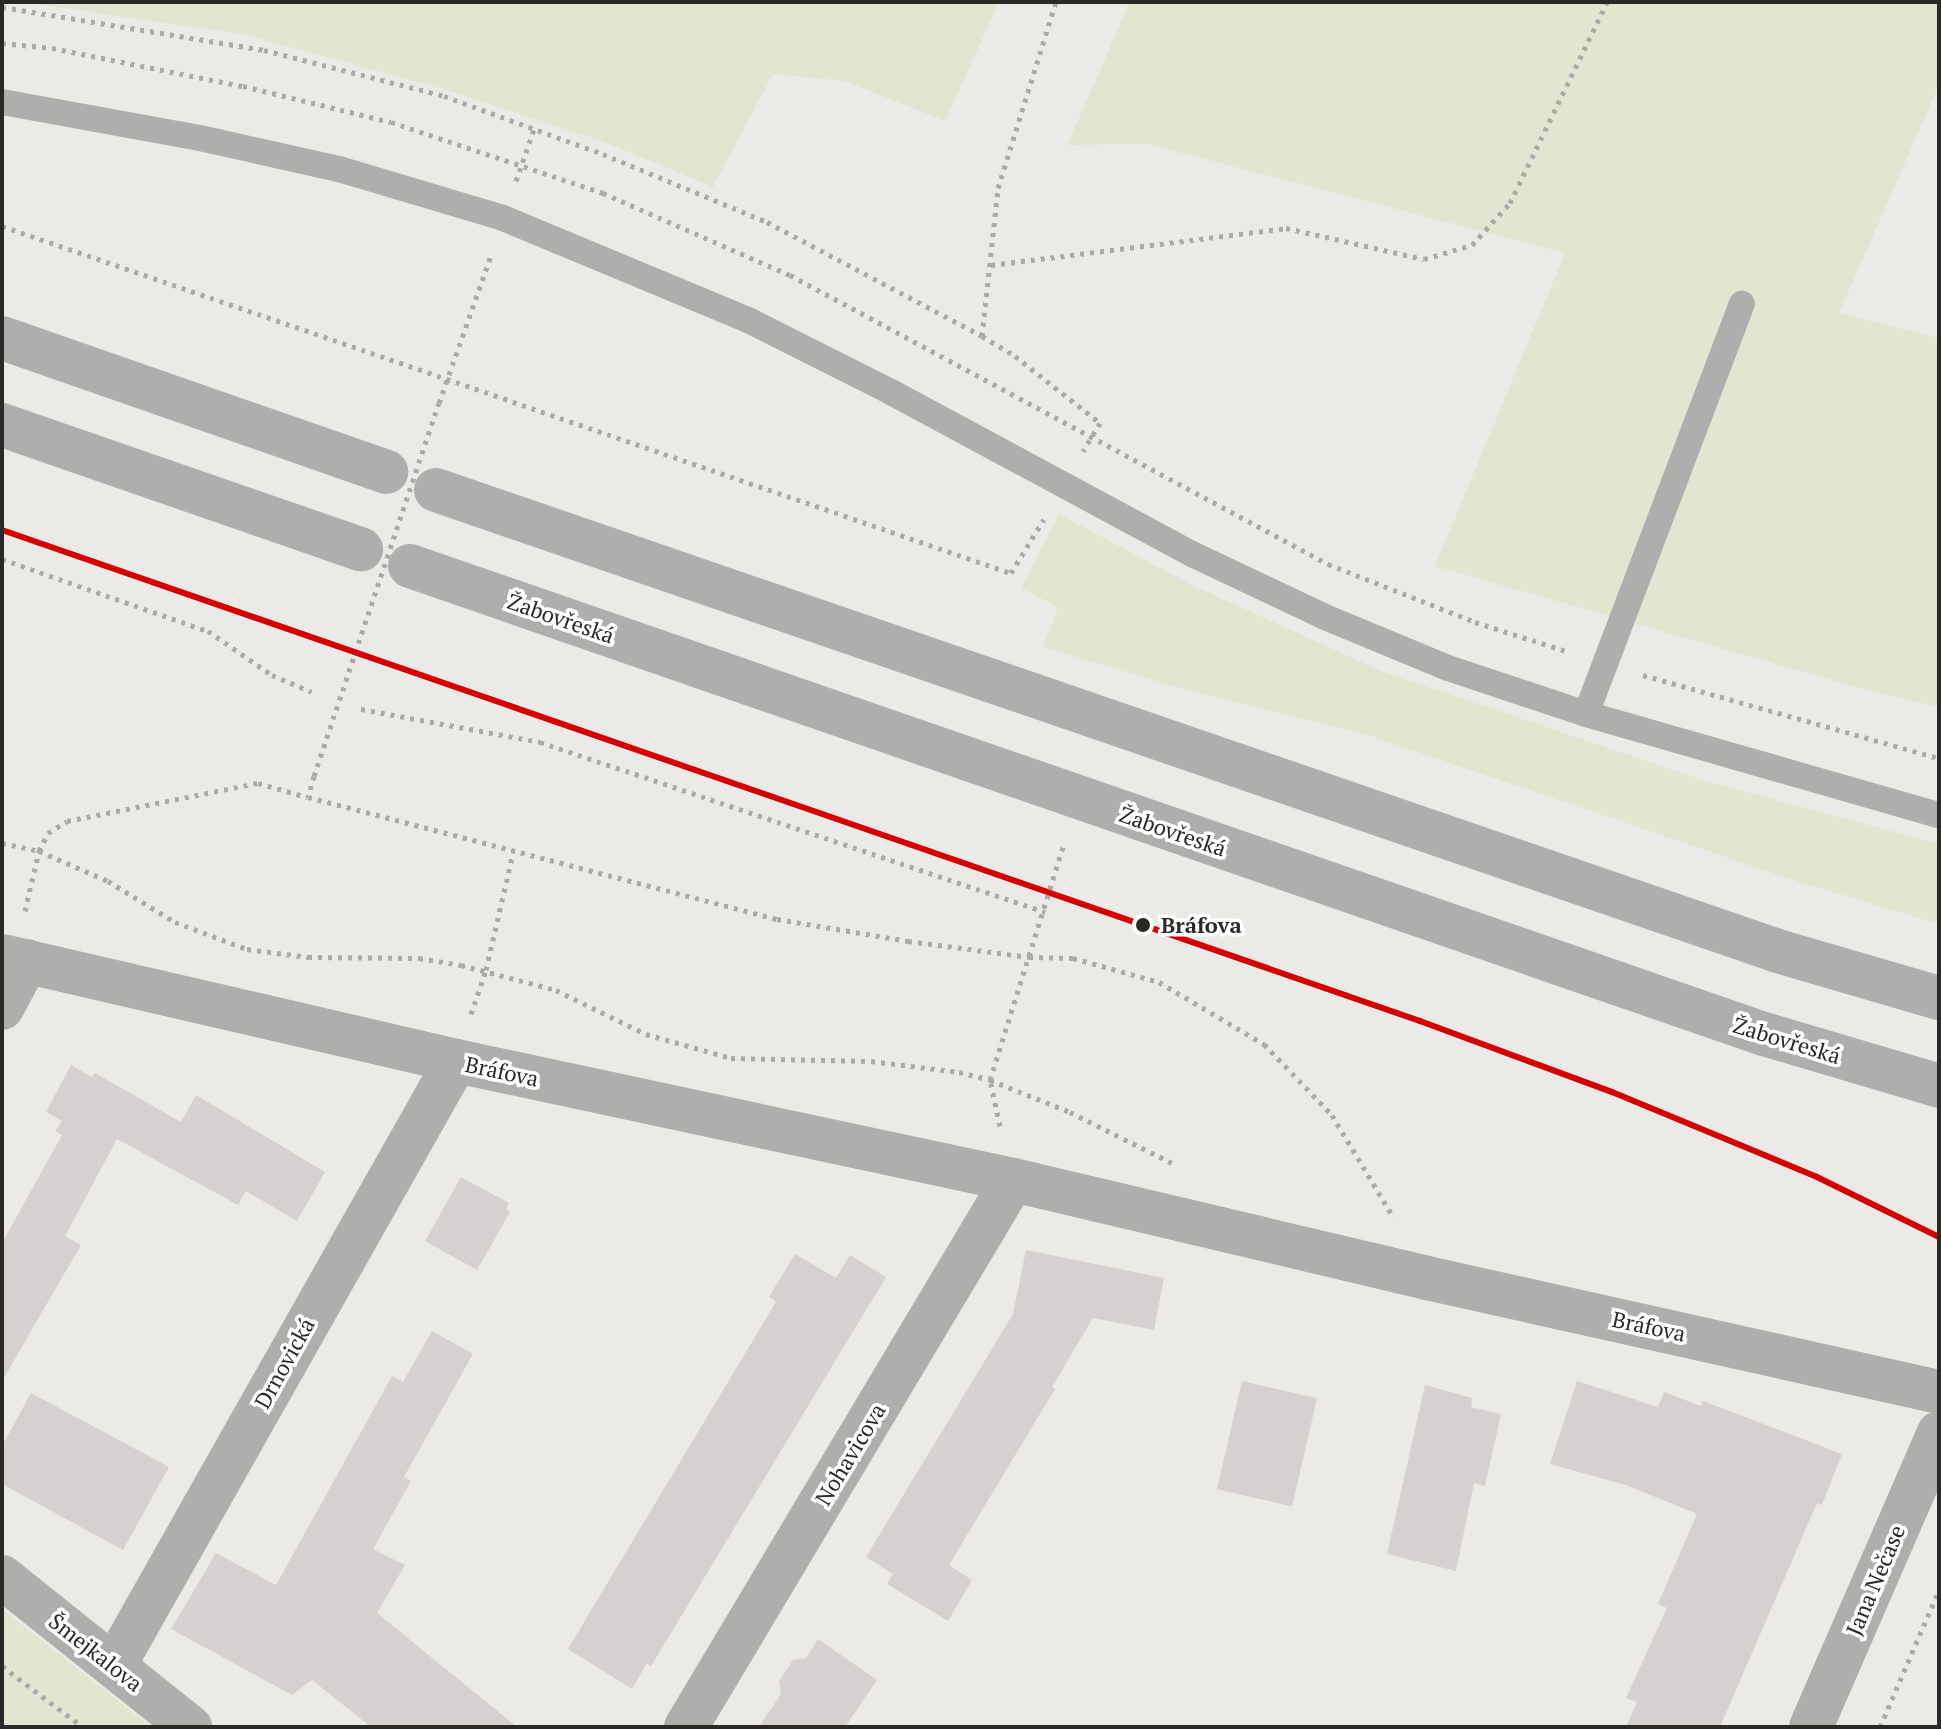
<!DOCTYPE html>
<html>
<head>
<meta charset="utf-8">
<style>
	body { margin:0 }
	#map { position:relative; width:1941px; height:1729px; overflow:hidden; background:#eceae7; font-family:"PT Serif",serif }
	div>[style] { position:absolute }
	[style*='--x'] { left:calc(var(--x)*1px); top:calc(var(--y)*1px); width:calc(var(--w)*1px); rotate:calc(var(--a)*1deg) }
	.green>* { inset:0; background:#e3e5d1 }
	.building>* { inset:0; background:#d4d1d0; transform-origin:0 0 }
	.path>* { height:5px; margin-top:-2.5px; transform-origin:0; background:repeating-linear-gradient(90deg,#abaaa9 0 4px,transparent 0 10px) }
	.service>* { height:26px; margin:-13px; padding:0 13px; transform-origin:13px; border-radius:13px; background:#b0aead }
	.minor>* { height:44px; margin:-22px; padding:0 22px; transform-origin:22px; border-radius:22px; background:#b0aead }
	.trunk>* { height:44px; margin:-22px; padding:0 22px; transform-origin:22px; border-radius:22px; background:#aeaeae }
	.path-bridge>* { height:5px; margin-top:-2.5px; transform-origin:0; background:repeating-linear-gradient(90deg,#abaaa9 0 4px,transparent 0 10px) }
	.tram-1>* { height:6px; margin:-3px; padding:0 3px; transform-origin:3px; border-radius:3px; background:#d40000 }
	.dots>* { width:22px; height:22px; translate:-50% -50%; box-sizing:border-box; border:4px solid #fff; border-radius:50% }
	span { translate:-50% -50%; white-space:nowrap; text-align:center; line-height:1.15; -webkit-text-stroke:7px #fff; paint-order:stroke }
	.street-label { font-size:22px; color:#2a2926 }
	.stop-label { font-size:22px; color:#2a2926; font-weight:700 }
	.left { translate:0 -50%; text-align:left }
	.frame { position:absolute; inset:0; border:4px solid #2a2926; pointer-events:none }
</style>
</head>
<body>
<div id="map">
	<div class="green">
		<i style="clip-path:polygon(21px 2px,999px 2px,945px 121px,845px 81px,773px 74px,713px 187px,602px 141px,443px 89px,242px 34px)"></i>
		<i style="clip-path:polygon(1130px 2px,1939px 2px,1939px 85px,1839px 313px,1939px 338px,1939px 707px,1863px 689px,1435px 566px,1565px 253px,1147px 144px,1067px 145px)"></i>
		<i style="clip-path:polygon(1059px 514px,1194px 586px,1386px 673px,1706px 781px,1939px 844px,1939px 924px,1796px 881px,1368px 735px,1190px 691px,1043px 647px,1058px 607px,1021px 588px)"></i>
		<i style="clip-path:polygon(2px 1609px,151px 1727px,2px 1727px)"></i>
	</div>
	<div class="building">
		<i style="clip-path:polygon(71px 1065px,92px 1077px,95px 1073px,181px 1122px,196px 1095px,325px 1172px,297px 1221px,246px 1191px,238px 1205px,117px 1139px,65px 1236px,81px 1245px,2px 1381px,2px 1243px,62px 1135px,55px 1131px,62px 1121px,46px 1112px)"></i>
		<i style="clip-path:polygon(461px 1177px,509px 1203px,506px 1209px,510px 1212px,477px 1270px,425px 1241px)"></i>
		<i style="clip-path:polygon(1026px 1250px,1164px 1278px,1154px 1330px,1093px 1318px,1052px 1387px,1055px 1389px,1049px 1399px,949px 1565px,972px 1580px,948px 1621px,887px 1584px,893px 1574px,866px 1557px,1013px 1314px)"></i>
		<i style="clip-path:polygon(795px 1254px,836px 1278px,850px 1255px,886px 1277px,651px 1666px,647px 1663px,632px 1689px,568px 1649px,776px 1302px,769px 1297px)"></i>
		<i style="clip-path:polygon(432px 1331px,473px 1354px,404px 1477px,411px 1481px,373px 1549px,405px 1565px,377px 1613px,517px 1727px,371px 1727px,312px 1680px,292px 1695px,171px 1629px,216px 1553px,276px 1585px,392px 1376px,403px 1382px)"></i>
		<i style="left:1242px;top:1381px;width:77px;height:111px;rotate:13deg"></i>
		<i style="clip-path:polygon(1577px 1381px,1658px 1407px,1664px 1392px,1701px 1406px,1703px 1401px,1842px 1454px,1822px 1505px,1817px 1503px,1720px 1727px,1626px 1727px,1637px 1702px,1626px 1698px,1667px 1608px,1658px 1604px,1697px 1514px,1626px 1485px,1550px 1464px)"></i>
		<i style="clip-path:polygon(1425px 1385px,1472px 1398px,1471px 1407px,1501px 1414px,1485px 1486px,1474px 1483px,1456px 1571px,1387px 1554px)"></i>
		<i style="clip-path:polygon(31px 1393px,169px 1467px,123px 1550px,2px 1484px,2px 1446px)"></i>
		<i style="clip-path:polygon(818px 1639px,877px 1680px,845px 1727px,759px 1727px,781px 1694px,779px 1681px,793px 1660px,806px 1658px)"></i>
	</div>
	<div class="path">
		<i style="--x:2;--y:7;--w:266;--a:9.3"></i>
		<i style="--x:264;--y:50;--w:186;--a:14.3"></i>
		<i style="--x:444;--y:96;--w:169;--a:20"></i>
		<i style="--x:603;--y:154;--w:178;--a:22.5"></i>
		<i style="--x:767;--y:222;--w:243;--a:27.9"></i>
		<i style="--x:982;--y:336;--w:39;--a:31"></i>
		<i style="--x:1015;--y:356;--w:108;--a:38.2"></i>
		<i style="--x:1100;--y:423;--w:33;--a:121"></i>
		<i style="--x:2;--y:43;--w:50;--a:5.7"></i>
		<i style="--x:52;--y:48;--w:195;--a:11.3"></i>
		<i style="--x:243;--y:86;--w:152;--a:13.7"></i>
		<i style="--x:391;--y:122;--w:224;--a:18.5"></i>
		<i style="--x:603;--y:193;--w:204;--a:23.7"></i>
		<i style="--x:790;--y:275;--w:611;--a:28.24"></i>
		<i style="--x:1328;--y:564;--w:158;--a:21.5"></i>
		<i style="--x:1475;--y:622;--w:99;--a:17.7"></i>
		<i style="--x:516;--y:181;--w:55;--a:-70.9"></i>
		<i style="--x:2;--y:226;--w:1067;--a:18.98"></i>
		<i style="--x:1011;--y:573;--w:63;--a:-58.6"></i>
		<i style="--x:991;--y:265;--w:297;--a:-7.1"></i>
		<i style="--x:1286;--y:228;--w:141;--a:12.7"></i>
		<i style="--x:1424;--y:259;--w:50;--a:-16.3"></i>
		<i style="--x:1472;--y:245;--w:57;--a:-47.9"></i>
		<i style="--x:1510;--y:203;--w:223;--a:-64.2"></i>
		<i style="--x:982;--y:336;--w:149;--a:-83.8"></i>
		<i style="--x:998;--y:188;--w:195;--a:-72.7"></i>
		<i style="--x:439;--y:403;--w:157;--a:-70.6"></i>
		<i style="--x:2;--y:559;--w:218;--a:19.3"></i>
		<i style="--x:208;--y:631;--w:78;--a:34.5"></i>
		<i style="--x:272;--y:675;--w:43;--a:23"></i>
		<i style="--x:1643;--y:675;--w:307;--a:15.7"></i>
		<i style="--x:361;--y:709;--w:182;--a:10.4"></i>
		<i style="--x:540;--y:742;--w:533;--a:18.6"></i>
		<i style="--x:314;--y:776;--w:22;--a:106"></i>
		<i style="--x:308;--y:797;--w:485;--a:14.6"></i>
		<i style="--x:777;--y:919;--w:133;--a:9.5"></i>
		<i style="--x:908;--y:941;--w:122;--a:7.5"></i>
		<i style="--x:1029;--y:957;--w:44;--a:1.3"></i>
		<i style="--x:1073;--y:958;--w:89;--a:15.6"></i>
		<i style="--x:1159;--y:982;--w:122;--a:30.6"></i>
		<i style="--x:1264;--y:1044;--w:98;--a:46.2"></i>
		<i style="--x:1332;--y:1115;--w:120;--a:59"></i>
		<i style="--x:2;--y:843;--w:38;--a:12"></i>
		<i style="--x:39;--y:851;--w:75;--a:23.5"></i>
		<i style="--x:108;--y:881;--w:79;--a:31.5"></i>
		<i style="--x:175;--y:922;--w:77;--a:20.6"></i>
		<i style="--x:247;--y:949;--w:62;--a:7.5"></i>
		<i style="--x:308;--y:957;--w:111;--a:0.5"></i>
		<i style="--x:419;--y:958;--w:43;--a:9.5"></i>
		<i style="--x:461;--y:965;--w:98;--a:14.7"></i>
		<i style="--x:556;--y:990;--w:100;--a:26.1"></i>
		<i style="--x:646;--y:1034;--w:88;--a:15.8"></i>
		<i style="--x:731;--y:1058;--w:140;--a:1.2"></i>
		<i style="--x:871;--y:1061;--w:89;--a:7.1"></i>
		<i style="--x:959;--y:1072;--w:32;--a:14"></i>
		<i style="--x:990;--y:1080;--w:86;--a:21.8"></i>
		<i style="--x:1070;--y:1112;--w:114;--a:26.6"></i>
		<i style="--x:25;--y:911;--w:62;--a:-76.9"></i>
		<i style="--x:39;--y:851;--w:20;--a:-63"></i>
		<i style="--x:48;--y:833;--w:22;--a:-32"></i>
		<i style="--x:67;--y:821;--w:195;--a:-11.3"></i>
		<i style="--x:258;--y:783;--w:51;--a:15.9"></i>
		<i style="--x:471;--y:1014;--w:46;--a:-71.2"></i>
		<i style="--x:486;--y:970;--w:120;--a:-77"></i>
		<i style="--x:1000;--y:1126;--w:47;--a:-102.3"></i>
		<i style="--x:990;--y:1080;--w:247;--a:-72.6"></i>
		<i style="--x:2;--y:1666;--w:101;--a:37"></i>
		<i style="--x:1880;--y:1727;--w:149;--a:-66.7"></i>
	</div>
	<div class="service">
		<i style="--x:2;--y:102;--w:201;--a:10.3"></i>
		<i style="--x:200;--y:138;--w:142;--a:12.6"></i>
		<i style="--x:339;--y:169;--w:171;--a:16.6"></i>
		<i style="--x:503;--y:218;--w:268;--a:22.6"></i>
		<i style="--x:750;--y:321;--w:158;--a:26.7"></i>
		<i style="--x:891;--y:392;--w:344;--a:28.3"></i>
		<i style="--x:1194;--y:555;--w:145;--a:25.3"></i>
		<i style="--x:1325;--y:617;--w:133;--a:22.5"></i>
		<i style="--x:1448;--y:668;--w:145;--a:18.4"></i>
		<i style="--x:1586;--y:714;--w:367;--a:16"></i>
		<i style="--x:1586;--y:714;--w:439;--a:-69.2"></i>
	</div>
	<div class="minor">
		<i style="--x:2;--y:956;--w:466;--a:13"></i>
		<i style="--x:456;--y:1061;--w:570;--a:12.06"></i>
		<i style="--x:1013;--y:1180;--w:425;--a:13.3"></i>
		<i style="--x:1427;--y:1278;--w:525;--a:12.55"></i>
		<i style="--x:2;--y:1008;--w:53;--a:-62"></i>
		<i style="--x:2;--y:1577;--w:241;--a:38.6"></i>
		<i style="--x:114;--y:1666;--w:695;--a:-60.52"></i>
		<i style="--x:686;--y:1727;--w:637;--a:-59.13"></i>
		<i style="--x:1811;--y:1727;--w:321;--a:-66.5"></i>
	</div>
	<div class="trunk">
		<i style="--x:2;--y:338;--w:407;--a:19.2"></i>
		<i style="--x:2;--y:425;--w:380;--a:19.1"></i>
		<i style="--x:436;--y:490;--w:1419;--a:18.96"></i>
		<i style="--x:1778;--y:951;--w:168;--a:16.3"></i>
		<i style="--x:410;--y:566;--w:1433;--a:19.07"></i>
		<i style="--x:1764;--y:1034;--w:183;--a:16.5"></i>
	</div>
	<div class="path-bridge">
		<i style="--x:314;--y:776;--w:393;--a:-71.5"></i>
	</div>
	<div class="tram-1">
		<i style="--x:2;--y:530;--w:1501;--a:19.1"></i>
		<i style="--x:1420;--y:1021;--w:205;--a:20.3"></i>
		<i style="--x:1612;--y:1092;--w:222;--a:22.5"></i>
		<i style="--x:1817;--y:1177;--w:136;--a:26.2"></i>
	</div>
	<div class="dots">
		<i style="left:1143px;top:925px;background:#2a2926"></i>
	</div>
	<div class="street-label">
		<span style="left:561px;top:618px;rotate:19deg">Žabovřeská</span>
		<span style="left:1173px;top:831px;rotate:19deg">Žabovřeská</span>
		<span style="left:1787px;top:1040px;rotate:17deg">Žabovřeská</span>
		<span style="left:502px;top:1071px;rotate:12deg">Bráfova</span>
		<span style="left:1649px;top:1326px;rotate:12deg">Bráfova</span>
		<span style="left:284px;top:1363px;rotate:-61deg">Drnovická</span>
		<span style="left:850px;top:1454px;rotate:-59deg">Nohavicova</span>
		<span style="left:1875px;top:1580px;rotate:-67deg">Jana Nečase</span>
		<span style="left:96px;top:1652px;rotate:38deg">Šmejkalova</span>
	</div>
	<div class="stop-label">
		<span class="left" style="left:1161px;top:925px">Bráfova</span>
	</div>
	<div class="frame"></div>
</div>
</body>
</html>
